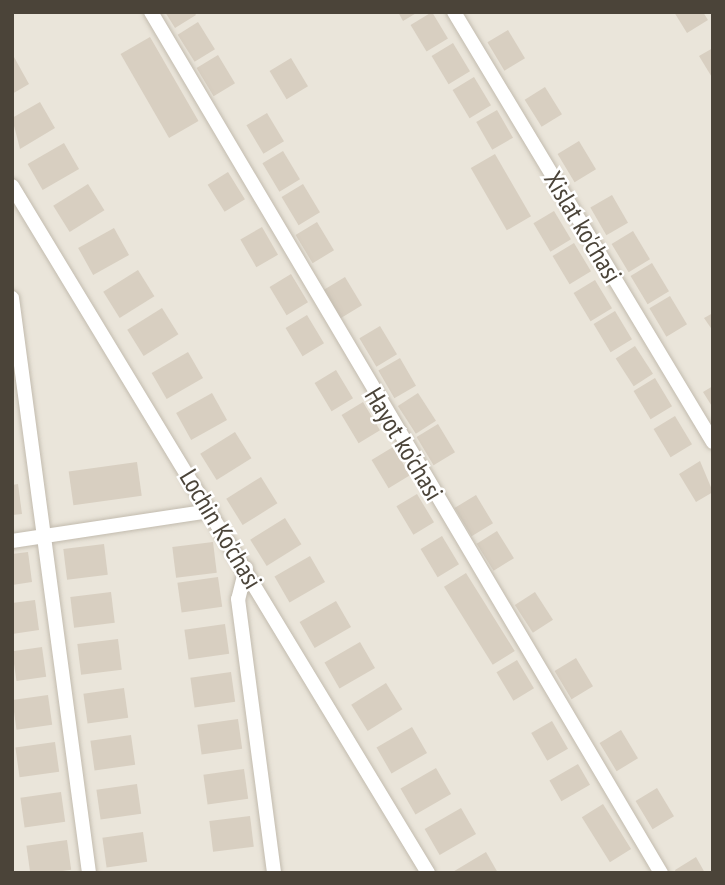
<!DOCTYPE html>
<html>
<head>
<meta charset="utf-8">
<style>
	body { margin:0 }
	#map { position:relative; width:725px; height:885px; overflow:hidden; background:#f6f3ec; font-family:"PT Sans Narrow",sans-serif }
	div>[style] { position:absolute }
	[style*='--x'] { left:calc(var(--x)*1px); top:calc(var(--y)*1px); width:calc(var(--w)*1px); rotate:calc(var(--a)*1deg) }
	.residential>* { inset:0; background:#eae5da; transform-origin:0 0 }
	.building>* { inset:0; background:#d8cfc1; transform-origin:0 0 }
	.roads { filter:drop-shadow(0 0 2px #c2bbae) drop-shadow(0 0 2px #c2bbae) }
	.minor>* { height:14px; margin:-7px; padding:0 7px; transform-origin:7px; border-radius:7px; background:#fff }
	span { translate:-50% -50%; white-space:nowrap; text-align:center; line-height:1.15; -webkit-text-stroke:5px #fff; paint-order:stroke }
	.street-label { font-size:26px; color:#4b4439 }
	.frame { position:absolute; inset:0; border:14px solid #4b4439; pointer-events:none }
</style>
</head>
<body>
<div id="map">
	<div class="residential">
		<i style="left:12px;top:12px;width:701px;height:861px"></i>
	</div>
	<div class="building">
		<i style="clip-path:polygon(165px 12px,194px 12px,196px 15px,175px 28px)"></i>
		<i style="clip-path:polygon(398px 12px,418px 12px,403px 21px)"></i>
		<i style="left:432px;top:12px;width:31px;height:25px;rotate:59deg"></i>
		<i style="clip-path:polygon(674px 12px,703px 12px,708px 20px,687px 33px)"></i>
		<i style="left:198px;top:22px;width:32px;height:24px;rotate:58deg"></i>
		<i style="left:508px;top:30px;width:33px;height:24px;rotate:59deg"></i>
		<i style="left:150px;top:37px;width:97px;height:34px;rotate:60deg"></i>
		<i style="left:453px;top:43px;width:33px;height:25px;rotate:59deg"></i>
		<i style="clip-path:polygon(713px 48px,713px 79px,699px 56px)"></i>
		<i style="left:218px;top:55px;width:33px;height:25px;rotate:59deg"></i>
		<i style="clip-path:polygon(14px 57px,29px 84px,12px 94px,12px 59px)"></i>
		<i style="left:291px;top:58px;width:33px;height:25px;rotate:59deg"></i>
		<i style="left:474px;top:77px;width:33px;height:25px;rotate:59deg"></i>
		<i style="left:545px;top:87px;width:32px;height:24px;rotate:58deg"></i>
		<i style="clip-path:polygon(40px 102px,55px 128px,20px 149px,12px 118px)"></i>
		<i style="left:497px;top:110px;width:32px;height:24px;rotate:60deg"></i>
		<i style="left:267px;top:113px;width:33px;height:24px;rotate:59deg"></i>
		<i style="left:579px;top:141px;width:33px;height:25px;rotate:59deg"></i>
		<i style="left:64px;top:143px;width:30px;height:42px;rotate:60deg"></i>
		<i style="left:283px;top:151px;width:33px;height:24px;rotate:59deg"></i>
		<i style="left:495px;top:154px;width:72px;height:28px;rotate:60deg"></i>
		<i style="left:228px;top:172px;width:32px;height:24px;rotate:58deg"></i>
		<i style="left:88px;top:184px;width:31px;height:41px;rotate:58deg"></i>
		<i style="left:303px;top:184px;width:33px;height:25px;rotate:59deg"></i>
		<i style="left:612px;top:195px;width:32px;height:25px;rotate:60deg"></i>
		<i style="left:554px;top:211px;width:33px;height:24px;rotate:59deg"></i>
		<i style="left:317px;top:222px;width:33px;height:25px;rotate:59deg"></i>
		<i style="left:262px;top:227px;width:32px;height:25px;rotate:60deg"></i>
		<i style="left:114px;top:228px;width:31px;height:41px;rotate:61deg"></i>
		<i style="left:633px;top:231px;width:33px;height:25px;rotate:59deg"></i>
		<i style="left:574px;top:243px;width:33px;height:25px;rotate:59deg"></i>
		<i style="left:652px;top:263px;width:33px;height:25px;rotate:59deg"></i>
		<i style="left:138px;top:270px;width:31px;height:41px;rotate:58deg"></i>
		<i style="left:291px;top:274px;width:33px;height:25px;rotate:59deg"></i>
		<i style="left:345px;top:277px;width:33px;height:25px;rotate:59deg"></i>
		<i style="left:595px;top:280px;width:33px;height:25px;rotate:59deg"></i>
		<i style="left:670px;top:296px;width:33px;height:24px;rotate:59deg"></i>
		<i style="left:162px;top:308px;width:31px;height:41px;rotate:58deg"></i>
		<i style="left:615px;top:311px;width:33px;height:25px;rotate:59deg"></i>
		<i style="clip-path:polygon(713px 313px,713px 331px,704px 318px)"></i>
		<i style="left:307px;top:315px;width:33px;height:25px;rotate:59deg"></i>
		<i style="left:380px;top:326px;width:33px;height:24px;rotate:59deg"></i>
		<i style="left:635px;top:346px;width:33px;height:23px;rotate:57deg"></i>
		<i style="left:188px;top:352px;width:30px;height:42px;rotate:60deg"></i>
		<i style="left:400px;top:358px;width:32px;height:25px;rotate:60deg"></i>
		<i style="left:336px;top:370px;width:33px;height:25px;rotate:59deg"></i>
		<i style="left:655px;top:378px;width:33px;height:25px;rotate:59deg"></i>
		<i style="clip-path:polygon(713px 386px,713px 408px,703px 392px)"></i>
		<i style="left:212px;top:393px;width:31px;height:41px;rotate:61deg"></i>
		<i style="left:418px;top:393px;width:33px;height:24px;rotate:57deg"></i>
		<i style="left:363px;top:402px;width:33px;height:25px;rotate:59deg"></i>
		<i style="left:675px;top:416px;width:33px;height:25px;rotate:59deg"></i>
		<i style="left:438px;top:424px;width:33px;height:25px;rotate:59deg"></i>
		<i style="left:235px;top:432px;width:31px;height:41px;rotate:58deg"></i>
		<i style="left:393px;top:447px;width:33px;height:25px;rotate:59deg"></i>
		<i style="clip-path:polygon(700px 461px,713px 492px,696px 502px,679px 474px)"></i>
		<i style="left:137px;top:462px;width:34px;height:69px;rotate:82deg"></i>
		<i style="left:261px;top:477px;width:31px;height:41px;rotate:58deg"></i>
		<i style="clip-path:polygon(18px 484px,22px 514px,12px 515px,12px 485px)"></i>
		<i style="left:417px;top:494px;width:33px;height:24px;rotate:59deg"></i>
		<i style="left:476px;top:495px;width:33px;height:25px;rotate:59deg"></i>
		<i style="left:285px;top:518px;width:31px;height:41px;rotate:58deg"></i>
		<i style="left:497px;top:531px;width:32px;height:24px;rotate:58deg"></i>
		<i style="left:442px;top:536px;width:33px;height:25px;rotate:59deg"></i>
		<i style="left:213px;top:542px;width:31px;height:41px;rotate:83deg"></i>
		<i style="left:104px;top:544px;width:31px;height:41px;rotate:83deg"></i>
		<i style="clip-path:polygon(28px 552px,32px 582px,12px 585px,12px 554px)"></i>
		<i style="left:310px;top:556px;width:30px;height:41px;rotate:60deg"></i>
		<i style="left:466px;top:573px;width:92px;height:26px;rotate:58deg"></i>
		<i style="left:218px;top:577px;width:30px;height:41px;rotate:82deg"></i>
		<i style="left:111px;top:592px;width:31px;height:41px;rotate:83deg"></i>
		<i style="left:535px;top:592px;width:33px;height:24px;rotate:57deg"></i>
		<i style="clip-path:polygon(35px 600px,39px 630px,12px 634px,12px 603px)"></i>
		<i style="left:336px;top:601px;width:30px;height:42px;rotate:60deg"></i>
		<i style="left:225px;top:624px;width:30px;height:41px;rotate:82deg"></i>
		<i style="left:118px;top:639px;width:31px;height:41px;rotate:83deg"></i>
		<i style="left:360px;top:642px;width:30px;height:41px;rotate:60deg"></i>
		<i style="left:42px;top:647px;width:30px;height:30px;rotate:82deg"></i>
		<i style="left:576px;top:658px;width:33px;height:25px;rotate:59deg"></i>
		<i style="left:517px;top:660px;width:33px;height:24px;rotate:59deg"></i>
		<i style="left:231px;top:672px;width:30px;height:41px;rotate:82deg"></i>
		<i style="left:386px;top:683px;width:31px;height:41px;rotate:58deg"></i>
		<i style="left:124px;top:688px;width:30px;height:41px;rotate:82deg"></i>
		<i style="left:48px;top:695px;width:30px;height:36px;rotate:82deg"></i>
		<i style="left:238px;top:719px;width:30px;height:41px;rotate:82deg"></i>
		<i style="left:552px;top:721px;width:32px;height:24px;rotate:60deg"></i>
		<i style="left:412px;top:727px;width:30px;height:41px;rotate:60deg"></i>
		<i style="left:621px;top:730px;width:33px;height:25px;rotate:59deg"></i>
		<i style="left:131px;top:735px;width:30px;height:41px;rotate:82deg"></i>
		<i style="left:55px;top:742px;width:30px;height:40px;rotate:82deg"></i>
		<i style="left:578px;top:764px;width:24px;height:33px;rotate:60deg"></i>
		<i style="left:436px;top:768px;width:30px;height:41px;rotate:60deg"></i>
		<i style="left:244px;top:769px;width:30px;height:41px;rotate:82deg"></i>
		<i style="left:137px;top:784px;width:30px;height:41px;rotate:82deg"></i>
		<i style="left:657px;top:788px;width:33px;height:25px;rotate:59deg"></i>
		<i style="left:61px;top:792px;width:30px;height:41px;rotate:82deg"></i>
		<i style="left:603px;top:804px;width:53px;height:25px;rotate:58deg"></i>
		<i style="left:461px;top:808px;width:30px;height:42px;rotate:60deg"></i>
		<i style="left:250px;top:816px;width:31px;height:41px;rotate:83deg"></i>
		<i style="left:143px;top:832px;width:30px;height:41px;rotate:82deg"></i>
		<i style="left:67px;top:840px;width:30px;height:41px;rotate:82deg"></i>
		<i style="clip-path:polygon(486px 852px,498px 873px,451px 873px)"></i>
		<i style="clip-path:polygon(696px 857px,705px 873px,676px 873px,675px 870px)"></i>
	</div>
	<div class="roads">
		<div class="minor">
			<i style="--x:151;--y:12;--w:1001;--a:59.36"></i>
			<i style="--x:454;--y:12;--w:502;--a:58.94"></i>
			<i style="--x:12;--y:186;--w:803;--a:58.8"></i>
			<i style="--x:12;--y:298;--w:580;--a:82.37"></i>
			<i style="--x:12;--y:541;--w:201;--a:-8.6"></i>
			<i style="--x:246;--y:568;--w:32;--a:104"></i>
			<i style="--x:238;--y:599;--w:276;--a:82.5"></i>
		</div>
	</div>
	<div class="street-label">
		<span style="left:583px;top:227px;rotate:59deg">Xislat ko'chasi</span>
		<span style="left:404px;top:444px;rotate:59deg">Hayot ko'chasi</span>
		<span style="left:221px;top:529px;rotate:59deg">Lochin Ko'chasi</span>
	</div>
	<div class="frame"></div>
</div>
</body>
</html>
